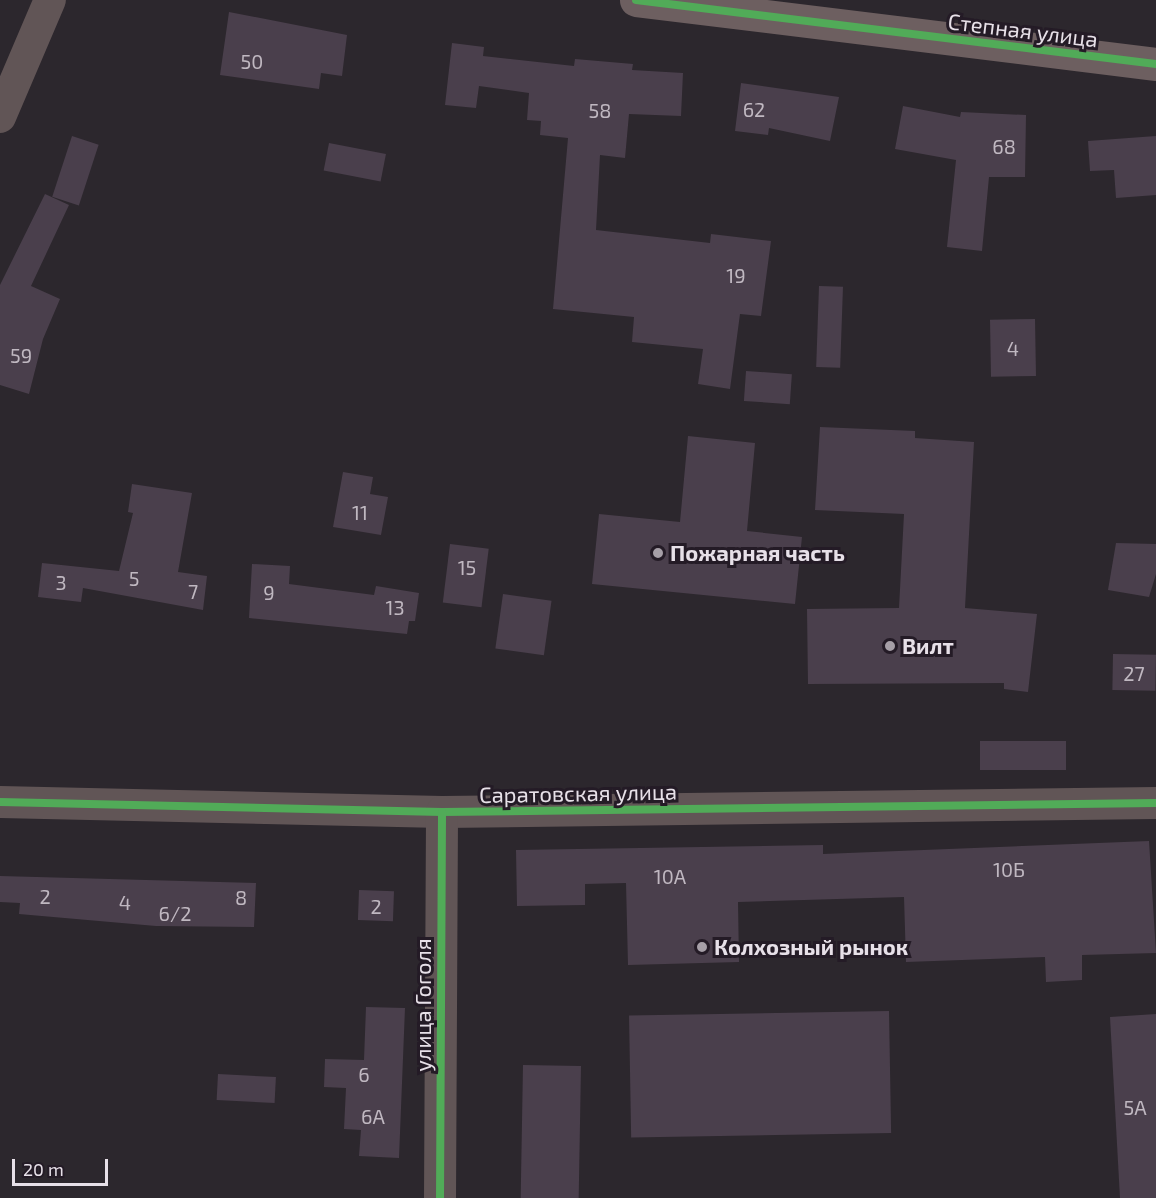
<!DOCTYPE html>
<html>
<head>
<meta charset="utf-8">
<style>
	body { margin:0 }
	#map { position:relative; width:1156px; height:1198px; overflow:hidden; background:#2c272d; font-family:"Exo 2",sans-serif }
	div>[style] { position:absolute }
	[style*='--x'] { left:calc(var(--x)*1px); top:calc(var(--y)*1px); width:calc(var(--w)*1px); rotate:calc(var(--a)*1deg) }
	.building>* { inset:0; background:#4a3f4c; transform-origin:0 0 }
	.street>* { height:32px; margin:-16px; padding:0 16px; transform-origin:16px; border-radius:16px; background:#615556 }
	.secondary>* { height:33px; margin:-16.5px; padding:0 16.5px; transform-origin:16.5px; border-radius:16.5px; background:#6d5f60 }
	.cycleway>* { height:8px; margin:-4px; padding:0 4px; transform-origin:4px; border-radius:4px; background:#51ab58 }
	.dots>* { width:16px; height:16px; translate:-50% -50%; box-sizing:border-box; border:3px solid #241b26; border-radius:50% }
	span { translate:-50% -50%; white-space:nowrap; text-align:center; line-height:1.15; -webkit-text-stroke:6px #241b26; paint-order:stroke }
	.number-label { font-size:20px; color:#c0b8c1 }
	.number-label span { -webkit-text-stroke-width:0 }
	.street-label { font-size:22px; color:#e7e0e8 }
	.poi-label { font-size:22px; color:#e7e0e8; font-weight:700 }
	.left { translate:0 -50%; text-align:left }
	.scale { position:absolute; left:12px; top:1159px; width:96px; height:27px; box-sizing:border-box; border:3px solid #e7e0e8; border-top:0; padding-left:8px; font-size:18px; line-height:21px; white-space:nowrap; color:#e7e0e8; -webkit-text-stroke:4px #241b26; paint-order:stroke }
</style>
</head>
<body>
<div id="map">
	<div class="building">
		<i style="clip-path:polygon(229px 12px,347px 35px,342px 76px,321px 73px,319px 89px,220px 75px)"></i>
		<i style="clip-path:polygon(452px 43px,484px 47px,483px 56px,574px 66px,575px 59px,633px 64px,632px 70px,683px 73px,681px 116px,629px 114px,625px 158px,600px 155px,596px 230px,710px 243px,711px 234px,771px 241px,761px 316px,740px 314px,730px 389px,698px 384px,703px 349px,632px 342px,634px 317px,553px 309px,568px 138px,540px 135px,541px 121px,527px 120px,529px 93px,479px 86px,476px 108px,445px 105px)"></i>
		<i style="clip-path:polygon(741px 83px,839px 97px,830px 141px,769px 128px,768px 135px,735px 131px)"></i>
		<i style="clip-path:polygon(903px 106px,960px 117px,961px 112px,1026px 115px,1025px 177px,989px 177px,982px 251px,947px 247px,956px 160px,895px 149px)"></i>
		<i style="left:72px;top:136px;width:28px;height:64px;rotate:18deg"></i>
		<i style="clip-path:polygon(1156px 136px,1156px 195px,1116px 198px,1114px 170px,1090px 171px,1088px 141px)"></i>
		<i style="left:329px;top:143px;width:58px;height:28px;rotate:11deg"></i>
		<i style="clip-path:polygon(45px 194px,69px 205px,31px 286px,60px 299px,43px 339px,29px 394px,0 385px,0 285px)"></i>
		<i style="left:819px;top:286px;width:24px;height:81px;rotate:2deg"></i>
		<i style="left:1035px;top:319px;width:57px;height:45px;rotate:89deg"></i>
		<i style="left:746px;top:371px;width:46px;height:30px;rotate:4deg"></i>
		<i style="clip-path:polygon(820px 427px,915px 431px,915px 438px,974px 442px,965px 608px,1037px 614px,1028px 692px,1004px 689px,1004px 683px,808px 684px,807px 609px,899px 608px,904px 514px,815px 510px)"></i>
		<i style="clip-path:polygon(688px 436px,755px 443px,747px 531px,802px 537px,795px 604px,592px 584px,599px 514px,680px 522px)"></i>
		<i style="clip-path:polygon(343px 472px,373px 477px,370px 494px,388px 497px,381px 535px,333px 527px)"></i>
		<i style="clip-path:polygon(132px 484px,192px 493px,178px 572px,207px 576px,203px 610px,83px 588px,81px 602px,38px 597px,42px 563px,119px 571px,133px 513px,128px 512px)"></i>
		<i style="clip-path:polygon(1116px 543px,1156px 544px,1156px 574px,1149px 597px,1108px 590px)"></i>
		<i style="left:450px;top:544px;width:39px;height:59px;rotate:7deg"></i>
		<i style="clip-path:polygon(252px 564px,290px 566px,289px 584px,374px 595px,376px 586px,419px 593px,415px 621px,409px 621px,407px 634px,249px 618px)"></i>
		<i style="left:503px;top:594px;width:49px;height:55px;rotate:8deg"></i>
		<i style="left:1113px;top:654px;width:43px;height:36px;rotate:1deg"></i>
		<i style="left:980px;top:741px;width:86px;height:29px"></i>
		<i style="clip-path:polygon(1149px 841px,1156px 953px,1082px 955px,1082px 980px,1046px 982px,1045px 957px,906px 962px,904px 897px,738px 902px,739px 962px,628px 965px,626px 883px,585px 884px,585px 905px,517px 906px,516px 850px,823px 845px,823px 854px)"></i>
		<i style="clip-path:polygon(0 876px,256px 883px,254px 927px,156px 926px,19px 914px,20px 903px,0 902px)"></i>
		<i style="left:359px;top:890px;width:35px;height:30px;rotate:2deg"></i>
		<i style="clip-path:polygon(366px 1007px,405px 1008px,399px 1158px,359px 1156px,361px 1130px,344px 1129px,346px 1088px,324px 1087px,325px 1059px,364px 1060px)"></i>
		<i style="left:889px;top:1011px;width:122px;height:260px;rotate:89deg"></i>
		<i style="clip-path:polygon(1156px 1014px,1156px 1198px,1120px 1198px,1110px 1017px)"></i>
		<i style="left:523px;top:1065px;width:58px;height:133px;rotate:1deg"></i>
		<i style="left:218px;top:1074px;width:58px;height:26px;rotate:3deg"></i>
	</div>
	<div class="street">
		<i style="--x:0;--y:117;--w:127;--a:-66.9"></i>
		<i style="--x:0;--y:802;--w:442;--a:1.3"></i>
		<i style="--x:442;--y:812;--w:714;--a:-0.72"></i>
		<i style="--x:440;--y:1198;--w:386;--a:-89.7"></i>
	</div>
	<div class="secondary">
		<i style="--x:636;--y:0;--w:524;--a:7.02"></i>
	</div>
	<div class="cycleway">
		<i style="--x:636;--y:0;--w:524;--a:7.02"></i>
		<i style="--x:0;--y:802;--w:442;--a:1.3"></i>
		<i style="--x:442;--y:812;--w:714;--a:-0.72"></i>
		<i style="--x:440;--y:1198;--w:386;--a:-89.7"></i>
	</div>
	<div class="dots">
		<i style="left:658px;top:553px;background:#a69fa7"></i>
		<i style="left:890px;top:646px;background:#a69fa7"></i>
		<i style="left:702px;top:947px;background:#a69fa7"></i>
	</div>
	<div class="number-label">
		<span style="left:252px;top:61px">50</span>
		<span style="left:754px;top:109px">62</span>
		<span style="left:600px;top:110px">58</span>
		<span style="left:1004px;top:146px">68</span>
		<span style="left:736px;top:275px">19</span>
		<span style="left:1013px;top:348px">4</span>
		<span style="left:21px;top:355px">59</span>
		<span style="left:360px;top:512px">11</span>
		<span style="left:467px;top:567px">15</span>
		<span style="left:134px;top:578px">5</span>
		<span style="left:61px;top:582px">3</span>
		<span style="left:193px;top:591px">7</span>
		<span style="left:269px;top:592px">9</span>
		<span style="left:395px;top:607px">13</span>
		<span style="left:1134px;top:673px">27</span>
		<span style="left:1009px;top:869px">10Б</span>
		<span style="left:670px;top:876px">10А</span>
		<span style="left:45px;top:896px">2</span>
		<span style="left:241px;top:897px">8</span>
		<span style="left:125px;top:902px">4</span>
		<span style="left:376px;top:906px">2</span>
		<span style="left:175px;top:913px">6/2</span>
		<span style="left:364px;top:1074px">6</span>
		<span style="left:1135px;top:1107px">5А</span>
		<span style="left:373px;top:1116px">6А</span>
	</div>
	<div class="street-label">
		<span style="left:1023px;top:30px;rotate:7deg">Степная улица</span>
		<span style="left:578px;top:793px;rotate:-1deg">Саратовская улица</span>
		<span style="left:423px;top:1005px;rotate:-90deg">улица Гоголя</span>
	</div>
	<div class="poi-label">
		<span class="left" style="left:670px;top:553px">Пожарная часть</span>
		<span class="left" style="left:902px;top:646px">Вилт</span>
		<span class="left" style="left:714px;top:947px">Колхозный рынок</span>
	</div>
	<div class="scale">20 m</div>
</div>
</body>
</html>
